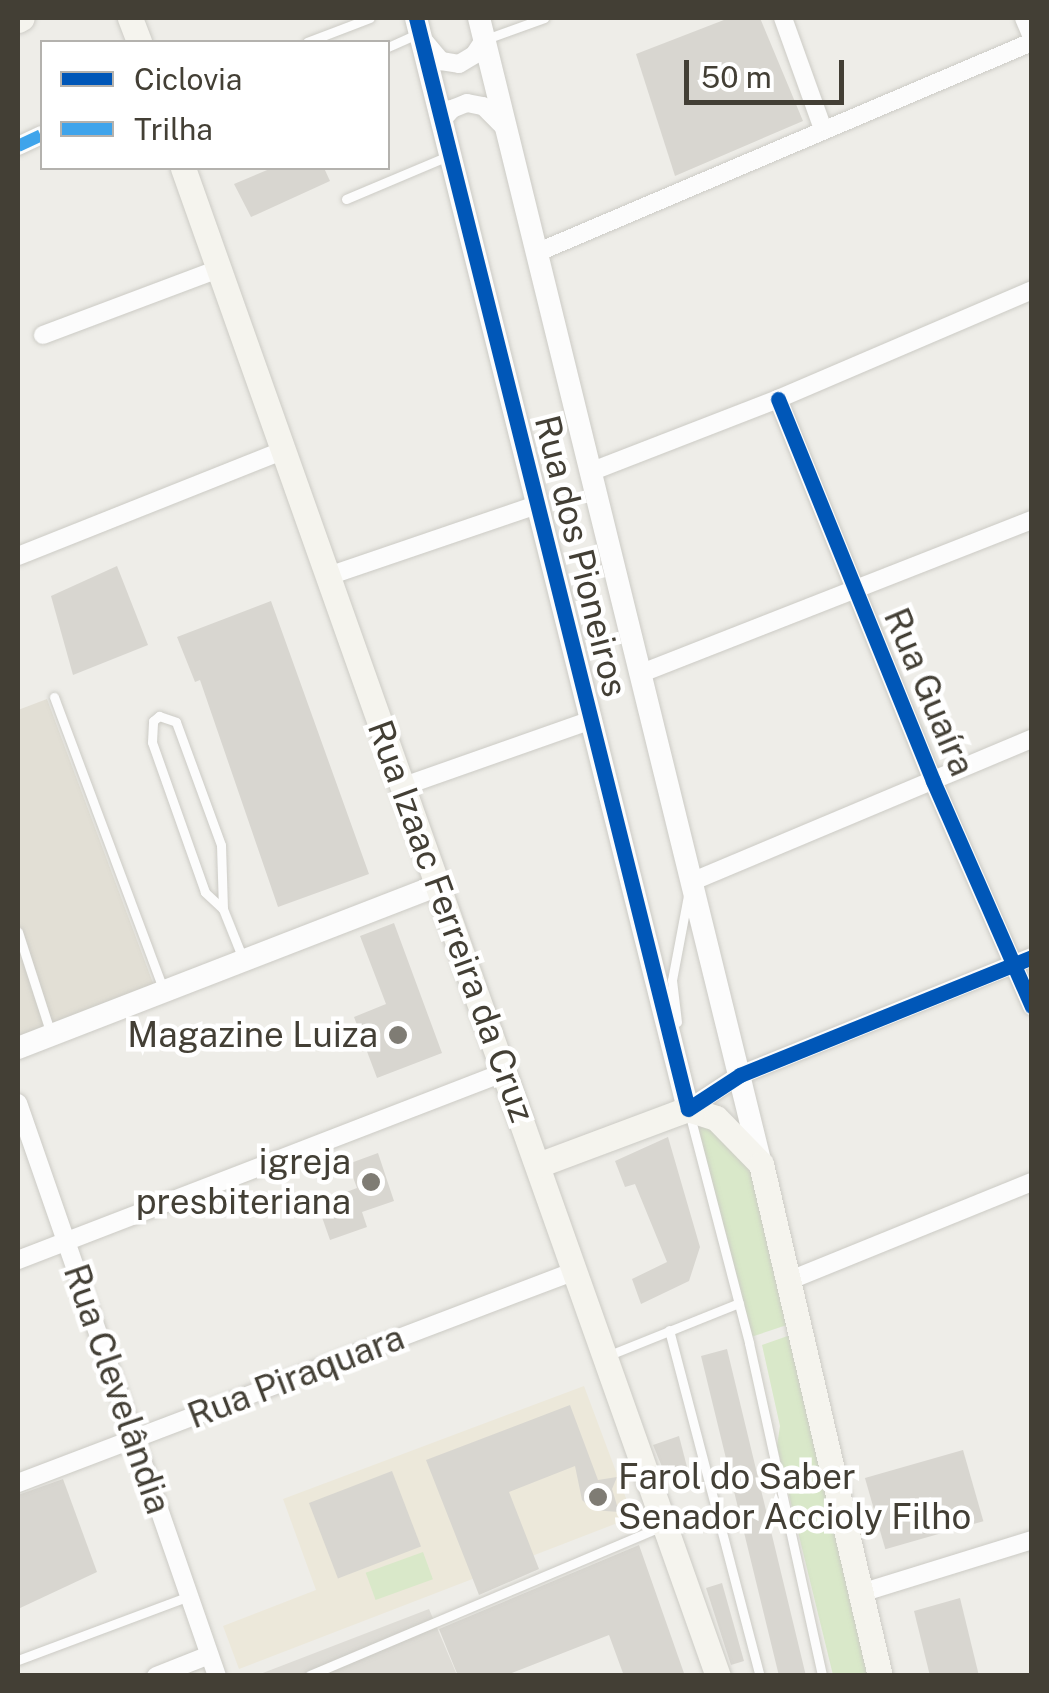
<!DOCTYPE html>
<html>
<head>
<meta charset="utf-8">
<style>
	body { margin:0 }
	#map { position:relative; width:1049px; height:1693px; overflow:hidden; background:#eeede8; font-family:"Public Sans",sans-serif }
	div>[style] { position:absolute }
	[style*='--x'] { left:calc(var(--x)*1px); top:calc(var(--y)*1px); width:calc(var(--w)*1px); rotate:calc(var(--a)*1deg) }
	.residential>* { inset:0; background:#e2dfd5 }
	.industrial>* { inset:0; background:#dedcd6 }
	.education>* { inset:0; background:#ece8da }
	.green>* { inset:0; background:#d9e8c9; transform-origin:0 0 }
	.building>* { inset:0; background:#d8d6d0; transform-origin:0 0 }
	.roads { filter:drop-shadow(0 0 2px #cccbc5) drop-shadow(0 0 2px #cccbc5) }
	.service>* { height:9px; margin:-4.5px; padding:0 4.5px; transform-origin:4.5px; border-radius:4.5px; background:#fcfcfc }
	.minor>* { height:18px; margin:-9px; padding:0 9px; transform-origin:9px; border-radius:9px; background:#fcfcfc }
	.tertiary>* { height:22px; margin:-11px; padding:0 11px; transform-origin:11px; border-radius:11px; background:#fcfcfc }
	.secondary>* { height:25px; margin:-12.5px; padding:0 12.5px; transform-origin:12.5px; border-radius:12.5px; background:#f5f4ee }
	.quiet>* { height:12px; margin-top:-6px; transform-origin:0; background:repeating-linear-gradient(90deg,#3fa4eb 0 25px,transparent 0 37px) }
	.cycleway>* { height:15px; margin:-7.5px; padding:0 7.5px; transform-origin:7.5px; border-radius:7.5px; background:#0057b8 }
	.dots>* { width:28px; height:28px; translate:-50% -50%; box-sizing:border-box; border:5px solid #fff; border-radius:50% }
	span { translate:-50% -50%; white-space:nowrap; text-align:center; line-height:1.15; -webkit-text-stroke:9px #fff; paint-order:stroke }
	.street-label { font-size:35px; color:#433f35 }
	.poi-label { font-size:35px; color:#433f35 }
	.right { translate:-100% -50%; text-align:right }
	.left { translate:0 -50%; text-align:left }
	.frame { position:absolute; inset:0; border:20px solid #433f35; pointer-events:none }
	.legend { position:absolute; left:40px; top:40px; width:350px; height:130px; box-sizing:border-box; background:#fff; border:2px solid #b4b2ae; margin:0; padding:12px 18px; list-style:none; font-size:30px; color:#433f35 }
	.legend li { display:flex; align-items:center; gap:20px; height:50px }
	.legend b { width:50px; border:2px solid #b4b2ae }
	.scale { position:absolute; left:684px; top:60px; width:160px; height:45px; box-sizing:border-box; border:5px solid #433f35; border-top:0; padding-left:12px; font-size:30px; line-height:35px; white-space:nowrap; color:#433f35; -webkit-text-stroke:8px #fff; paint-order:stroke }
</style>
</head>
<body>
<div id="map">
	<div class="residential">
		<i style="clip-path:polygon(47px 699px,156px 991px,18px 1044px,18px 710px)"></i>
	</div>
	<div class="industrial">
		<i style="clip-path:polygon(429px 1609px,457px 1675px,255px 1676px)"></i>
	</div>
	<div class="education">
		<i style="clip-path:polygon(584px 1386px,633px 1517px,239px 1669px,223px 1626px,316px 1590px,283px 1499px)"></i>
	</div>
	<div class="green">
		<i style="clip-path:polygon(690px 1114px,760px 1166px,796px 1322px,748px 1338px)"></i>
		<i style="clip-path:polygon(799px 1332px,879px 1675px,833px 1675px,777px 1446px,780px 1426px,762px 1345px)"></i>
		<i style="left:423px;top:1552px;width:29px;height:61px;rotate:70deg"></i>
	</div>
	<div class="building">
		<i style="clip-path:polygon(729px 18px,760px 18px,803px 121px,675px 176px,636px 54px)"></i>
		<i style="clip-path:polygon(272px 168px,324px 168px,330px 181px,251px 217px,234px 184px)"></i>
		<i style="clip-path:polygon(117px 566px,148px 645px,73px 675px,51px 596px)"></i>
		<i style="clip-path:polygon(271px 601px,369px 874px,278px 907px,200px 680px,195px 682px,177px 637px)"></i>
		<i style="clip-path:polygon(394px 923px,442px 1053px,377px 1078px,354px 1017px,386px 1004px,360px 936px)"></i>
		<i style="clip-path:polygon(668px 1137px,700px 1247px,689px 1281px,641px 1304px,632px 1279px,667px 1262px,635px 1184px,625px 1187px,615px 1161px)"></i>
		<i style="clip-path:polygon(378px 1153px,394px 1201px,362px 1212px,367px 1227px,330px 1240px,317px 1203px,357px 1188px,348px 1164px)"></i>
		<i style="clip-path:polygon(727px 1349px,806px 1676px,779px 1676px,731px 1479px,701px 1356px)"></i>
		<i style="clip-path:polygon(570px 1405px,598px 1480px,617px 1477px,612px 1489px,619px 1512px,593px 1510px,582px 1500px,575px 1466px,509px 1492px,539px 1569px,479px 1595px,426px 1460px)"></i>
		<i style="clip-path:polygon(679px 1436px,687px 1467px,665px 1474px,653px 1445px)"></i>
		<i style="left:963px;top:1450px;width:74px;height:102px;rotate:74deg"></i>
		<i style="left:392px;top:1471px;width:81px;height:89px;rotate:69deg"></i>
		<i style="clip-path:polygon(63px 1479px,97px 1572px,18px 1609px,18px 1495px)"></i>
		<i style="clip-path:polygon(639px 1545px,685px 1676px,624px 1676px,609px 1635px,504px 1676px,458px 1676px,439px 1629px)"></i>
		<i style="clip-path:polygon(722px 1583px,744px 1661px,731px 1665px,706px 1588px)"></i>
		<i style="clip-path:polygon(960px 1598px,979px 1676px,930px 1676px,914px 1611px)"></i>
	</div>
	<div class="roads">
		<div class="service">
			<i style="--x:486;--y:39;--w:62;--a:-19.9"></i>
			<i style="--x:307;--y:42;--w:67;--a:-20.9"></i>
			<i style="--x:388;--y:47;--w:32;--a:-24"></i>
			<i style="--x:346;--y:199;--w:111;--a:-22.9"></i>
			<i style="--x:54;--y:697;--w:312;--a:69.5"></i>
			<i style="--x:223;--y:909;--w:25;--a:-137"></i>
			<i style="--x:205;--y:892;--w:159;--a:-109.5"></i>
			<i style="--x:152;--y:742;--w:21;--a:-87"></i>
			<i style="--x:153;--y:721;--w:8;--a:-40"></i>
			<i style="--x:159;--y:716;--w:18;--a:19"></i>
			<i style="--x:176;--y:722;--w:131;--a:69.9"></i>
			<i style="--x:221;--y:845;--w:64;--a:88.2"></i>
			<i style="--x:223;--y:909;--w:54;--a:68.2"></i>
			<i style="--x:18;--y:932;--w:107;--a:72.1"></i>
			<i style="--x:677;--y:1022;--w:42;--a:-96.8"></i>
			<i style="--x:672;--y:980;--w:86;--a:-79.3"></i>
			<i style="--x:689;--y:1112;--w:239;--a:75.4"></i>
			<i style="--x:749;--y:1343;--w:341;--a:77.6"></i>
			<i style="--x:669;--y:1330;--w:358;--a:75.3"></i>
			<i style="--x:607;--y:1356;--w:142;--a:-21.9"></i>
			<i style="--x:18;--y:1660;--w:183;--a:-20.5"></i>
			<i style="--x:310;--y:1675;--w:383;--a:-22.9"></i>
		</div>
		<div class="minor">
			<i style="--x:783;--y:18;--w:118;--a:70.2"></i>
			<i style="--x:1024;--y:18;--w:21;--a:67"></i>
			<i style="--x:425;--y:42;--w:25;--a:50"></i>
			<i style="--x:441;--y:61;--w:18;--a:9"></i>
			<i style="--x:459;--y:64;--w:17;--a:-31"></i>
			<i style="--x:474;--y:55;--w:18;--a:-56"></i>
			<i style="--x:442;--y:120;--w:15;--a:-48"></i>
			<i style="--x:452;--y:109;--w:16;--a:-22"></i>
			<i style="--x:467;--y:103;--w:16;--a:11"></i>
			<i style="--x:483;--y:106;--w:33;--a:45"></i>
			<i style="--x:18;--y:146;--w:26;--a:-25"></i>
			<i style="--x:536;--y:253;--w:539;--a:-23.05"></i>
			<i style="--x:43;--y:335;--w:188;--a:-20.6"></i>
			<i style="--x:778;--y:399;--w:412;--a:67.9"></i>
			<i style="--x:933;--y:781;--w:246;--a:66.3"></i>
			<i style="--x:590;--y:472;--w:202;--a:-21.2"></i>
			<i style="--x:778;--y:399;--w:276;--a:-23.2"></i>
			<i style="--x:18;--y:556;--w:286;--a:-21.7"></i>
			<i style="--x:328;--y:576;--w:221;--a:-18.8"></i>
			<i style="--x:639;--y:674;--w:422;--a:-21.4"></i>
			<i style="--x:404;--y:786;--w:198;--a:-19.4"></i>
			<i style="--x:691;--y:882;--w:370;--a:-22.8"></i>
			<i style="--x:18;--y:1103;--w:607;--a:70.85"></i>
			<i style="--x:688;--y:1109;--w:62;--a:-33.2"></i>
			<i style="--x:740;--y:1075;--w:315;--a:-22"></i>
			<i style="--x:18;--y:1260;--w:522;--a:-21.11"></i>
			<i style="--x:788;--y:1281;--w:263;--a:-22.1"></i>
			<i style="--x:18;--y:1483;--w:596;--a:-20.84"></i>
			<i style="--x:861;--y:1593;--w:179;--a:-17.2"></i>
			<i style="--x:156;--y:1676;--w:57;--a:-21.6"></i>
		</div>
		<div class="tertiary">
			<i style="--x:416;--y:18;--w:1124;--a:76"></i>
			<i style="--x:479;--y:18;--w:1180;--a:76.18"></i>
			<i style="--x:18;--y:1048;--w:451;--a:-21.2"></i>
		</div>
		<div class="secondary">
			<i style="--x:130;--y:18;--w:26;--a:69"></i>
			<i style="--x:18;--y:20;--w:4;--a:-27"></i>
			<i style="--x:183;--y:168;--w:1600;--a:70.47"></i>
			<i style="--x:538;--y:1165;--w:160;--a:-20.5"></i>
			<i style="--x:688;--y:1109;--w:29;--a:18"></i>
			<i style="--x:716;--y:1118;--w:64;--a:45.6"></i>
			<i style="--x:761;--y:1164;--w:526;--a:76.92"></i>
		</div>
	</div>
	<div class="quiet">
		<i style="--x:18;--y:146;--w:26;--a:-25"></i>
	</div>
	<div class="cycleway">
		<i style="--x:416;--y:18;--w:1124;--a:76"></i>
		<i style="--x:688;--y:1109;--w:62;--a:-33.2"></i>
		<i style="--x:740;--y:1075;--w:315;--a:-22"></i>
		<i style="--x:778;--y:399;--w:412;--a:67.9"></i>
		<i style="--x:933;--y:781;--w:246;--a:66.3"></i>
	</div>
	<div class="dots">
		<i style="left:398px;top:1035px;background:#7f7c74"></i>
		<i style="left:371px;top:1182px;background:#7f7c74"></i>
		<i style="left:598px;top:1497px;background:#7f7c74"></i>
	</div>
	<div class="street-label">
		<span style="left:581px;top:556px;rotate:76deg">Rua dos Pioneiros</span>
		<span style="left:929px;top:692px;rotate:67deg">Rua Guaíra</span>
		<span style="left:451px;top:921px;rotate:70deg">Rua Izaac Ferreira da Cruz</span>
		<span style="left:296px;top:1377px;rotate:-21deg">Rua Piraquara</span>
		<span style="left:117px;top:1389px;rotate:71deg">Rua Clevelândia</span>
	</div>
	<div class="poi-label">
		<span class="right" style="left:378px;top:1035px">Magazine Luiza</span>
		<span class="right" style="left:351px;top:1182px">igreja<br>presbiteriana</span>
		<span class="left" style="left:618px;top:1497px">Farol do Saber<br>Senador Accioly Filho</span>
	</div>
	<div class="frame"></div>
	<ul class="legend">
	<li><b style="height:12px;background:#0057b8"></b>Ciclovia</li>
	<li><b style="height:12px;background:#3fa4eb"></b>Trilha</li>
	</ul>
	<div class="scale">50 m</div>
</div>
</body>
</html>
